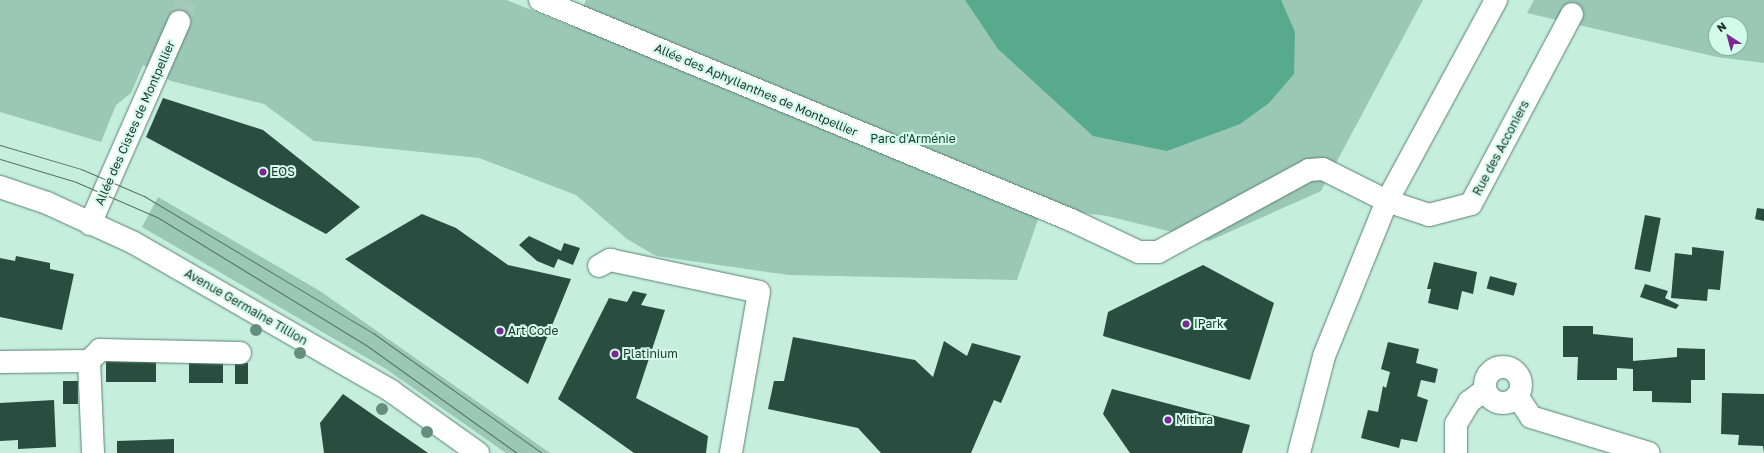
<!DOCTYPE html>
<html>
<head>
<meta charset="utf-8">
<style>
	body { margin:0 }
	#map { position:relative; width:1764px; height:453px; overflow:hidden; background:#c5eedd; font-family:"Golos Text",sans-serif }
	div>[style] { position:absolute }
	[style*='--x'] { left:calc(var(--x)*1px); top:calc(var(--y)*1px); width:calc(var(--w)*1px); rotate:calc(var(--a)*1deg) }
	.green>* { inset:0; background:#9ac8b5 }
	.water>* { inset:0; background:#57aa8d }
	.building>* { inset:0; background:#294d40; transform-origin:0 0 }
	.minor-tunnel>* { height:22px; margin-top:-11px; transform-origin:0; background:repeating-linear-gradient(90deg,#a5c9ba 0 22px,transparent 0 33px) }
	.roads { filter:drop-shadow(0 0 1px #5a8071) drop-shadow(0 0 1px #5a8071) }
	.minor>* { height:22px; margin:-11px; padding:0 11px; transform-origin:11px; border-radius:11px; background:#fff }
	.minor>.ring { margin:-11px; padding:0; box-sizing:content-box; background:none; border:22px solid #fff; border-radius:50% }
	.tram>* { height:1px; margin:-0.5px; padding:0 0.5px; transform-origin:0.5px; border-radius:0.5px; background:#5a7268 }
	.trees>* { width:12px; height:12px; margin:-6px; border-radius:50%; background:#668d7e }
	.dots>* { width:11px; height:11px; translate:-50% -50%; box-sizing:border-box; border:2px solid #d2fbea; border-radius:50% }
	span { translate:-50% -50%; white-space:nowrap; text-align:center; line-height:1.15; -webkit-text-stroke:4px #d2fbea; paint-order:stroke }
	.street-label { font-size:12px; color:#26362f }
	.park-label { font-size:12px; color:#183e31 }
	.poi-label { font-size:12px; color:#26362f }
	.left { translate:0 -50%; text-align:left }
	.north { position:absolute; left:1708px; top:16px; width:40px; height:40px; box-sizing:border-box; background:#d2fbea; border:1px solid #8dac9f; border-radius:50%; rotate:324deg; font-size:11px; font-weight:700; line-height:16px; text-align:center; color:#26362f }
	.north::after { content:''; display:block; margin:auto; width:14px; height:18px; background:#7d2695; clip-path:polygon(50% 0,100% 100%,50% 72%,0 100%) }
</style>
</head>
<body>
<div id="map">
	<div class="green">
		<i style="clip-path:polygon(0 0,507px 0,573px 27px,586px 0,1423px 0,1321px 191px,1209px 241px,1107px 216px,1042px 208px,1017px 280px,789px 275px,656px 256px,627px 239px,576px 195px,479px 158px,314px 141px,264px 104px,171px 81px,143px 65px,131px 93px,116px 105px,101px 142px,0 112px)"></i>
		<i style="clip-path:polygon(evenodd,1534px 0,1764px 0,1764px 63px,1717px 57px,1527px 13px,1534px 0,1716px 24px,1740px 24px,1740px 48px,1716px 48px,1716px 24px)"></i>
		<i style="clip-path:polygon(158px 197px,320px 291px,550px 453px,506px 453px,386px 369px,142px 227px)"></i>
	</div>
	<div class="water">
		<i style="clip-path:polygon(965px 0,1281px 0,1295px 32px,1294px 74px,1269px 103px,1240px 124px,1167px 151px,1093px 136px,998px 49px)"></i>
	</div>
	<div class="building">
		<i style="clip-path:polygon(163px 98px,263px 130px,360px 207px,326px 234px,146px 137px)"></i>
		<i style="clip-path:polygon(1757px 208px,1764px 209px,1764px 221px,1755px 219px)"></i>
		<i style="clip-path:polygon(422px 214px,456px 228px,508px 265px,571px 279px,528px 384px,345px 259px)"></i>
		<i style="left:1645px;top:215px;width:16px;height:55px;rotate:11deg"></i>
		<i style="clip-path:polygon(529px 236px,561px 251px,564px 243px,580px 248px,573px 265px,558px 259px,554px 268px,537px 261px,519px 245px)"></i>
		<i style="clip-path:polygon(1692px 247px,1724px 251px,1720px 290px,1708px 289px,1707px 301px,1671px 298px,1675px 253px,1692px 255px)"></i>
		<i style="clip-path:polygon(16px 256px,50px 263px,50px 269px,74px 274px,62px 330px,0 317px,0 258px,15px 261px)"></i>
		<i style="clip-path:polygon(1434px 262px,1477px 272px,1473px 294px,1462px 291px,1458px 310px,1428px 303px,1431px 289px,1427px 289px)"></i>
		<i style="clip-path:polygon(1203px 265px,1274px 303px,1250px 380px,1103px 336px,1108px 312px)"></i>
		<i style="left:1490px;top:276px;width:28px;height:13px;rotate:15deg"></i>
		<i style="clip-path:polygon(1645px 284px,1668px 291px,1665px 298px,1679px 305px,1676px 309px,1640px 297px)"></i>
		<i style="clip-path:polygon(633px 291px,647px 294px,641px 305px,665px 310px,636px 398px,708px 436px,706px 453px,634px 453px,558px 399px,609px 298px,627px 302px)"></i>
		<i style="clip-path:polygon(1563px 326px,1593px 326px,1593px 334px,1633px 338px,1633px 361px,1677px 357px,1677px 348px,1705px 349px,1705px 380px,1691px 380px,1691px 403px,1652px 402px,1652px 391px,1633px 391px,1633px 369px,1617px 368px,1617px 380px,1577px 380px,1578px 357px,1563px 357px)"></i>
		<i style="clip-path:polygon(793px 337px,915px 360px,933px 377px,944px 341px,967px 356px,972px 343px,1021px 356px,1001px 403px,994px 400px,971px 453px,881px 453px,858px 428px,768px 409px,774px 381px,784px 381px)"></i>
		<i style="clip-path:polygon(1388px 342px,1419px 349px,1416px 363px,1438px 369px,1435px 383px,1421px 380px,1417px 396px,1428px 400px,1417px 442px,1401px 439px,1399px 448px,1361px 438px,1368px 410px,1378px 412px,1383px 386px,1386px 388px,1390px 372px,1381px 369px)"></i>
		<i style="left:106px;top:361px;width:50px;height:21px"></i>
		<i style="left:189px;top:361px;width:34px;height:22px"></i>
		<i style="left:235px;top:363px;width:13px;height:21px"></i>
		<i style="left:63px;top:381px;width:15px;height:23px"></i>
		<i style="clip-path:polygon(1112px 389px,1250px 425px,1242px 453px,1130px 453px,1103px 414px)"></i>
		<i style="clip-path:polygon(1722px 393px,1764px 394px,1764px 453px,1763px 446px,1738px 445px,1739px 435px,1721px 434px)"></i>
		<i style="clip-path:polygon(343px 394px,428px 453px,324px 453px,320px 423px)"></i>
		<i style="clip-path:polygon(54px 400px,56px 447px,18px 449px,18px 440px,0 441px,0 403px)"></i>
		<i style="clip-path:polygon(174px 439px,174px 453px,117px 453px,117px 441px)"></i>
	</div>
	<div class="minor-tunnel">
		<i style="--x:179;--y:22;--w:24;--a:-68"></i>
	</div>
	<div class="roads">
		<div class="minor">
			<i style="--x:540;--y:0;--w:575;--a:22.5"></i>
			<i style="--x:1071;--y:220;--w:75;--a:25.2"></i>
			<i style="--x:1139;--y:252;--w:19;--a:0"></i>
			<i style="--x:1158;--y:252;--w:172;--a:-28.5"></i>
			<i style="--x:1309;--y:170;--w:14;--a:-4"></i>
			<i style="--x:1323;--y:169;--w:72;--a:26.6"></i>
			<i style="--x:1387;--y:201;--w:44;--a:18.4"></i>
			<i style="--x:1429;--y:215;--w:43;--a:-14.7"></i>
			<i style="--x:1471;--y:204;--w:215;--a:-62"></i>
			<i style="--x:0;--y:187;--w:50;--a:18.8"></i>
			<i style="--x:47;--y:203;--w:96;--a:24.7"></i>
			<i style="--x:134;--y:243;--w:297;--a:29.9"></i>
			<i style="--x:391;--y:391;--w:107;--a:35.5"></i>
			<i style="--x:90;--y:224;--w:221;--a:-66.2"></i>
			<i style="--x:599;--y:266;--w:13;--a:-29"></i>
			<i style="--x:610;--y:260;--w:152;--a:12.1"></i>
			<i style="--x:759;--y:292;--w:163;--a:99.9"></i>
			<i style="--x:89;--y:361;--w:92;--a:87.5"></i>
			<i style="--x:0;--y:362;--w:89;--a:-0.6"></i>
			<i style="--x:89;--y:361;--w:16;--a:-45"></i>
			<i style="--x:100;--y:350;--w:140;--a:1.2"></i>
			<i class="ring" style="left:1485px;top:367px;width:14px;height:14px"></i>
			<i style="--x:1517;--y:396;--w:25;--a:56"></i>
			<i style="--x:1531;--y:417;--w:123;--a:17"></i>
			<i style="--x:1299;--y:453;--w:100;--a:-75.5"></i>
			<i style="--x:1324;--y:356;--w:167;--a:-67.9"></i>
			<i style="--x:1387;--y:201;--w:229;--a:-61.5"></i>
			<i style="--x:1456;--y:453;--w:29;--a:-90"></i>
			<i style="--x:1456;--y:424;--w:26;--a:-59"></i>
			<i style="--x:1469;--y:402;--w:20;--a:-37"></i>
		</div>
	</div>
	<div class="tram">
		<i style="--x:0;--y:145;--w:84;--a:16.5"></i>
		<i style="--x:81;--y:169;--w:69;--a:23.2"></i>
		<i style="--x:144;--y:196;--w:267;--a:30.9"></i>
		<i style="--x:373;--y:333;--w:207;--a:35.4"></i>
		<i style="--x:0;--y:159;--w:79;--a:16.8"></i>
		<i style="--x:76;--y:182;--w:88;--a:23.4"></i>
		<i style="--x:157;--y:217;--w:245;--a:31.5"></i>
		<i style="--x:366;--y:345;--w:186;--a:35.6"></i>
	</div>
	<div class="trees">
		<i style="left:256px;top:330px"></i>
		<i style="left:300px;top:353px"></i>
		<i style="left:382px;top:409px"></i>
		<i style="left:427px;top:432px"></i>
	</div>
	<div class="dots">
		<i style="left:263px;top:172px;background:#7d2695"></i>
		<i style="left:1186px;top:324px;background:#7d2695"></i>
		<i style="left:500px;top:331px;background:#7d2695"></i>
		<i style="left:615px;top:354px;background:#7d2695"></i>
		<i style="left:1168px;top:420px;background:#7d2695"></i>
	</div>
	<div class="street-label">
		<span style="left:756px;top:90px;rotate:23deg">Allée des Aphyllanthes de Montpellier</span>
		<span style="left:135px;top:123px;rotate:-66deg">Allée des Cistes de Montpellier</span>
		<span style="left:1501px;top:148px;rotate:-62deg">Rue des Acconiers</span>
		<span style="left:246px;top:307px;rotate:30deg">Avenue Germaine Tillion</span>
	</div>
	<div class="park-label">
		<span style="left:913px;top:139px">Parc d'Arménie</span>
	</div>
	<div class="poi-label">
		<span class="left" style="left:271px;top:172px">EOS</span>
		<span class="left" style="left:1194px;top:324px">IPark</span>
		<span class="left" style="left:508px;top:331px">Art Code</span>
		<span class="left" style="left:623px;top:354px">Platinium</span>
		<span class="left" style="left:1176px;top:420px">Mithra</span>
	</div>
	<div class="north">N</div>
</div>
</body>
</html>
